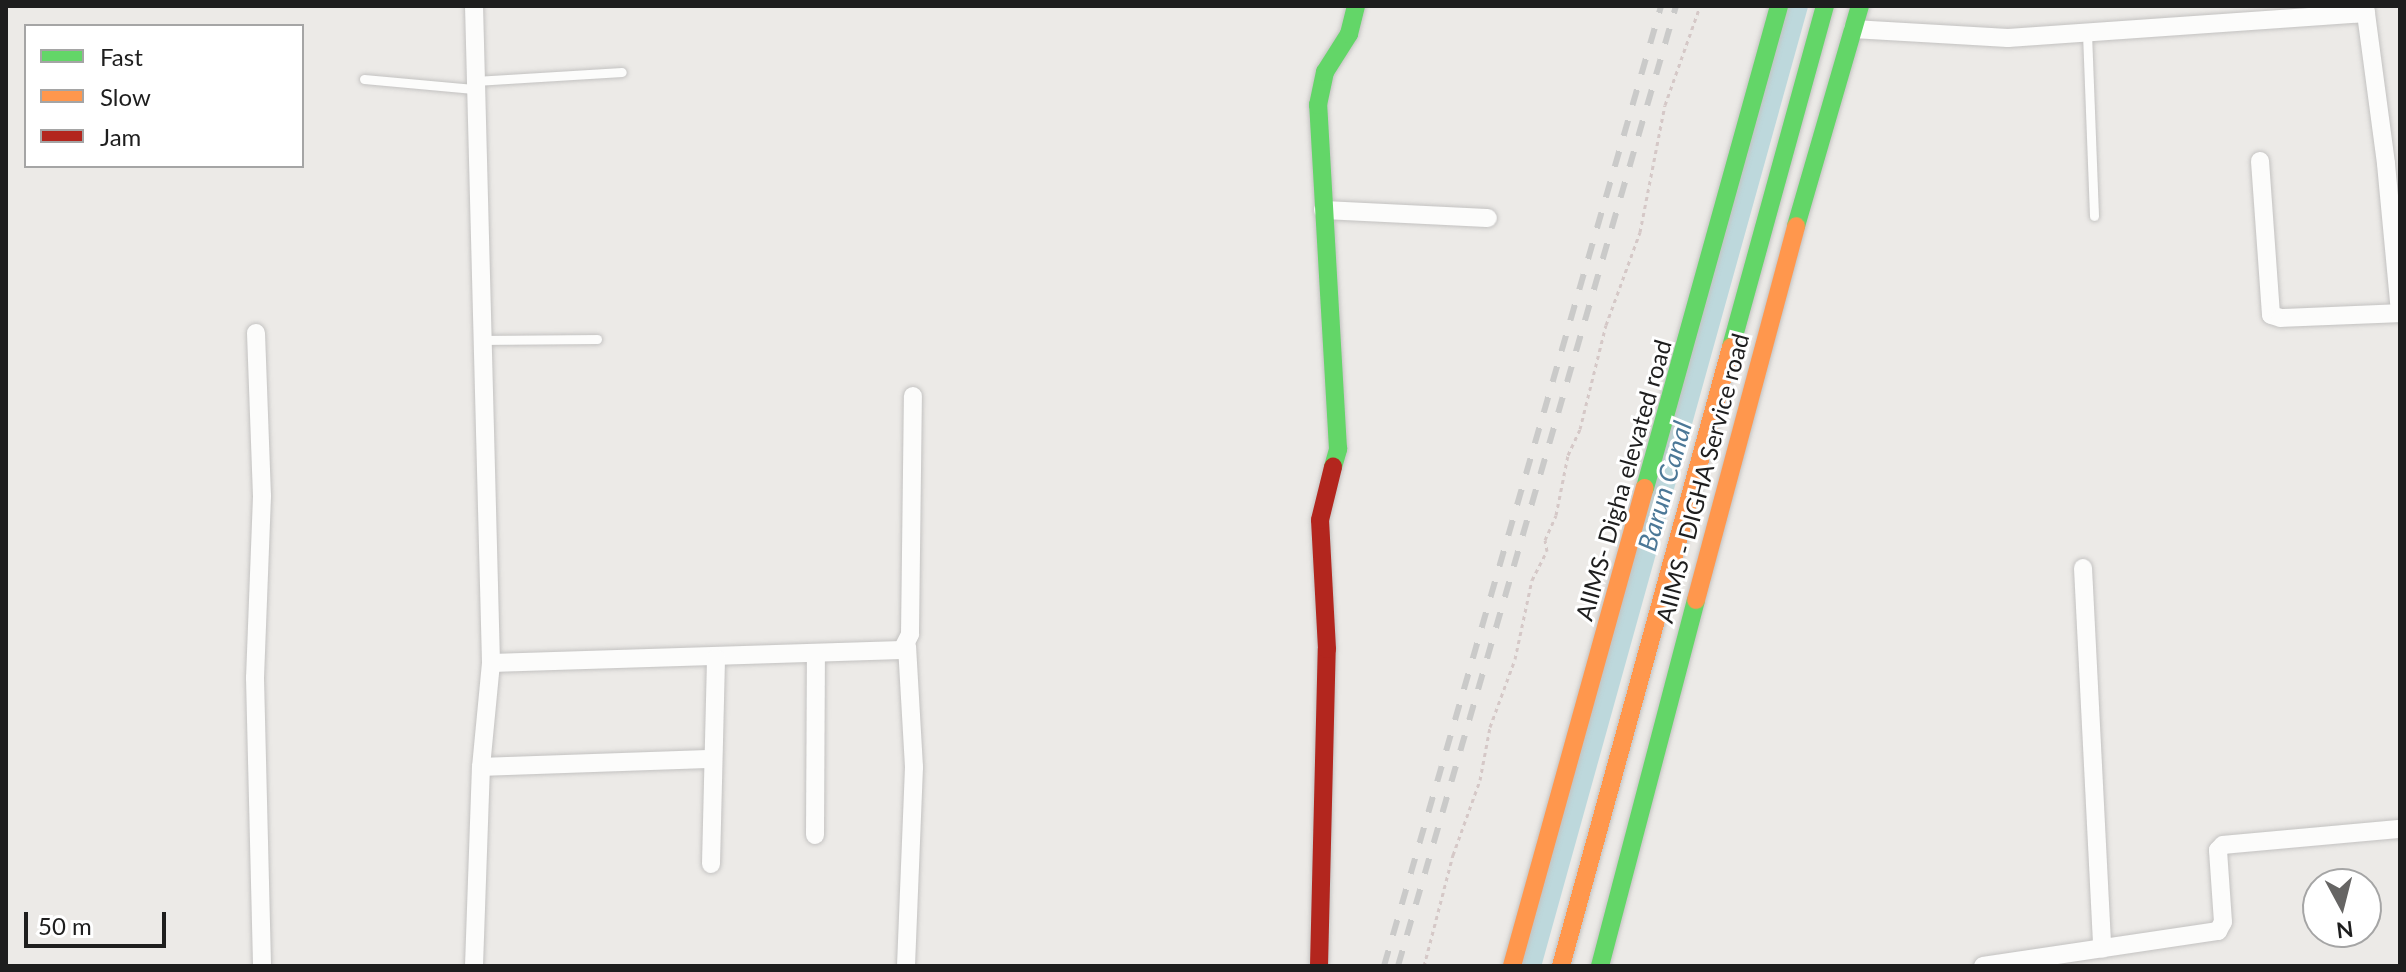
<!DOCTYPE html>
<html>
<head>
<meta charset="utf-8">
<style>
	body { margin:0 }
	#map { position:relative; width:2406px; height:972px; overflow:hidden; background:#eceae7; font-family:Lato,sans-serif }
	div>[style] { position:absolute }
	[style*='--x'] { left:calc(var(--x)*1px); top:calc(var(--y)*1px); width:calc(var(--w)*1px); rotate:calc(var(--a)*1deg) }
	.canal>* { height:20px; margin:-10px; padding:0 10px; transform-origin:10px; border-radius:10px; background:#bdd8dc }
	.path>* { height:3px; margin-top:-1.5px; transform-origin:0; background:repeating-linear-gradient(90deg,#d5c8c7 0 4px,transparent 0 8px) }
	.roads { filter:drop-shadow(0 0 2px #c3c2c1) drop-shadow(0 0 2px #c3c2c1) }
	.lane>* { height:9px; margin:-4.5px; padding:0 4.5px; transform-origin:4.5px; border-radius:4.5px; background:#fcfcfb }
	.street>* { height:18px; margin:-9px; padding:0 9px; transform-origin:9px; border-radius:9px; background:#fcfcfb }
	.fast>* { height:18px; margin:-9px; padding:0 9px; transform-origin:9px; border-radius:9px; background:#63d668 }
	.slow>* { height:18px; margin:-9px; padding:0 9px; transform-origin:9px; border-radius:9px; background:#ff974d }
	.jam>* { height:18px; margin:-9px; padding:0 9px; transform-origin:9px; border-radius:9px; background:#b3261e }
	.rail>* { height:6px; margin-top:-3px; transform-origin:0; background:repeating-linear-gradient(90deg,#cacac9 0 16px,transparent 0 32px) }
	span { translate:-50% -50%; white-space:nowrap; text-align:center; line-height:1.15; -webkit-text-stroke:6px #fff; paint-order:stroke }
	.street-label { font-size:24px; color:#1e1e1e }
	.water-label { font-size:26px; color:#4c7897; font-style:italic }
	.frame { position:absolute; inset:0; border:8px solid #1e1e1e; pointer-events:none }
	.legend { position:absolute; left:24px; top:24px; width:280px; height:144px; box-sizing:border-box; background:#fff; border:2px solid #a5a5a5; margin:0; padding:10px 14px; list-style:none; font-size:24px; color:#1e1e1e }
	.legend li { display:flex; align-items:center; gap:16px; height:40px }
	.legend b { width:40px; border:2px solid #a5a5a5 }
	.north { position:absolute; left:2302px; top:868px; width:80px; height:80px; box-sizing:border-box; background:#fff; border:2px solid #a5a5a5; border-radius:50%; rotate:173deg; font-size:22px; font-weight:700; line-height:32px; text-align:center; color:#1e1e1e }
	.north::after { content:''; display:block; margin:auto; width:28px; height:36px; background:#666564; clip-path:polygon(50% 0,100% 100%,50% 72%,0 100%) }
	.scale { position:absolute; left:24px; top:912px; width:142px; height:36px; box-sizing:border-box; border:4px solid #1e1e1e; border-top:0; padding-left:10px; font-size:24px; line-height:28px; white-space:nowrap; color:#1e1e1e; -webkit-text-stroke:6px #fff; paint-order:stroke }
</style>
</head>
<body>
<div id="map">
	<div class="canal">
		<i style="--x:1531;--y:966;--w:996;--a:-74.46"></i>
	</div>
	<div class="path">
		<i style="--x:1424;--y:966;--w:115;--a:-75.4"></i>
		<i style="--x:1453;--y:855;--w:80;--a:-70.2"></i>
		<i style="--x:1480;--y:780;--w:54;--a:-79.3"></i>
		<i style="--x:1490;--y:727;--w:72;--a:-69.8"></i>
		<i style="--x:1515;--y:659;--w:81;--a:-77.9"></i>
		<i style="--x:1532;--y:580;--w:33;--a:-63"></i>
		<i style="--x:1547;--y:551;--w:11;--a:-100"></i>
		<i style="--x:1545;--y:540;--w:27;--a:-66"></i>
		<i style="--x:1556;--y:515;--w:61;--a:-78.7"></i>
		<i style="--x:1568;--y:455;--w:29;--a:-65"></i>
		<i style="--x:1580;--y:429;--w:107;--a:-76"></i>
		<i style="--x:1606;--y:325;--w:99;--a:-69.9"></i>
		<i style="--x:1640;--y:232;--w:129;--a:-78.9"></i>
		<i style="--x:1665;--y:105;--w:105;--a:-70.5"></i>
	</div>
	<div class="roads">
		<div class="lane">
			<i style="--x:2087;--y:33;--w:183;--a:87.8"></i>
			<i style="--x:364;--y:79;--w:110;--a:5.2"></i>
			<i style="--x:475;--y:81;--w:147;--a:-3.5"></i>
			<i style="--x:482;--y:340;--w:115;--a:-0.5"></i>
		</div>
		<div class="street">
			<i style="--x:2365;--y:6;--w:159;--a:82.4"></i>
			<i style="--x:2386;--y:164;--w:150;--a:84.6"></i>
			<i style="--x:1853;--y:29;--w:155;--a:3.3"></i>
			<i style="--x:2008;--y:38;--w:359;--a:-4"></i>
			<i style="--x:2260;--y:161;--w:154;--a:85.9"></i>
			<i style="--x:2271;--y:315;--w:10;--a:17"></i>
			<i style="--x:2281;--y:318;--w:119;--a:-2.4"></i>
			<i style="--x:1323;--y:210;--w:165;--a:2.8"></i>
			<i style="--x:256;--y:333;--w:163;--a:87.9"></i>
			<i style="--x:262;--y:496;--w:182;--a:92.2"></i>
			<i style="--x:255;--y:678;--w:288;--a:88.6"></i>
			<i style="--x:2083;--y:568;--w:381;--a:87.1"></i>
			<i style="--x:491;--y:663;--w:411;--a:-1.8"></i>
			<i style="--x:902;--y:650;--w:18;--a:-63"></i>
			<i style="--x:910;--y:634;--w:238;--a:-89.3"></i>
			<i style="--x:481;--y:767;--w:232;--a:-2"></i>
			<i style="--x:815;--y:835;--w:181;--a:-89.7"></i>
			<i style="--x:711;--y:864;--w:206;--a:-88.6"></i>
			<i style="--x:474;--y:966;--w:199;--a:-88"></i>
			<i style="--x:481;--y:767;--w:104;--a:-84.5"></i>
			<i style="--x:491;--y:663;--w:657;--a:-91.48"></i>
			<i style="--x:906;--y:966;--w:199;--a:-87.7"></i>
			<i style="--x:914;--y:767;--w:121;--a:-93.3"></i>
			<i style="--x:1983;--y:966;--w:238;--a:-8.5"></i>
			<i style="--x:2218;--y:931;--w:10;--a:-61"></i>
			<i style="--x:2223;--y:922;--w:72;--a:-94"></i>
			<i style="--x:2218;--y:850;--w:7;--a:-45"></i>
			<i style="--x:2223;--y:845;--w:178;--a:-5.2"></i>
		</div>
		<div class="fast">
			<i style="--x:1796;--y:226;--w:229;--a:-73.8"></i>
			<i style="--x:1731;--y:347;--w:354;--a:-74.6"></i>
			<i style="--x:1333;--y:467;--w:19;--a:-74"></i>
			<i style="--x:1338;--y:449;--w:345;--a:-93.3"></i>
			<i style="--x:1318;--y:105;--w:34;--a:-78"></i>
			<i style="--x:1325;--y:72;--w:45;--a:-57.7"></i>
			<i style="--x:1349;--y:34;--w:29;--a:-76"></i>
			<i style="--x:1645;--y:488;--w:500;--a:-74.46"></i>
			<i style="--x:1600;--y:966;--w:378;--a:-75.3"></i>
		</div>
		<div class="slow">
			<i style="--x:1696;--y:600;--w:387;--a:-75"></i>
			<i style="--x:1512;--y:966;--w:496;--a:-74.5"></i>
			<i style="--x:1561;--y:966;--w:642;--a:-74.64"></i>
		</div>
		<div class="jam">
			<i style="--x:1319;--y:966;--w:317;--a:-88.6"></i>
			<i style="--x:1327;--y:649;--w:129;--a:-93.1"></i>
			<i style="--x:1320;--y:520;--w:55;--a:-76.2"></i>
		</div>
	</div>
	<div class="rail">
		<i style="--x:1384;--y:966;--w:999;--a:-73.9"></i>
		<i style="--x:1398;--y:966;--w:999;--a:-73.85"></i>
	</div>
	<div class="street-label">
		<span style="left:1702px;top:478px;rotate:-75deg">AIIMS - DIGHA Service road</span>
		<span style="left:1623px;top:480px;rotate:-74deg">AIIMS- Digha elevated road</span>
	</div>
	<div class="water-label">
		<span style="left:1665px;top:486px;rotate:-74deg">Barun Canal</span>
	</div>
	<div class="frame"></div>
	<ul class="legend">
	<li><b style="height:10px;background:#63d668"></b>Fast</li>
	<li><b style="height:10px;background:#ff974d"></b>Slow</li>
	<li><b style="height:10px;background:#b3261e"></b>Jam</li>
	</ul>
	<div class="north">N</div>
	<div class="scale">50 m</div>
</div>
</body>
</html>
